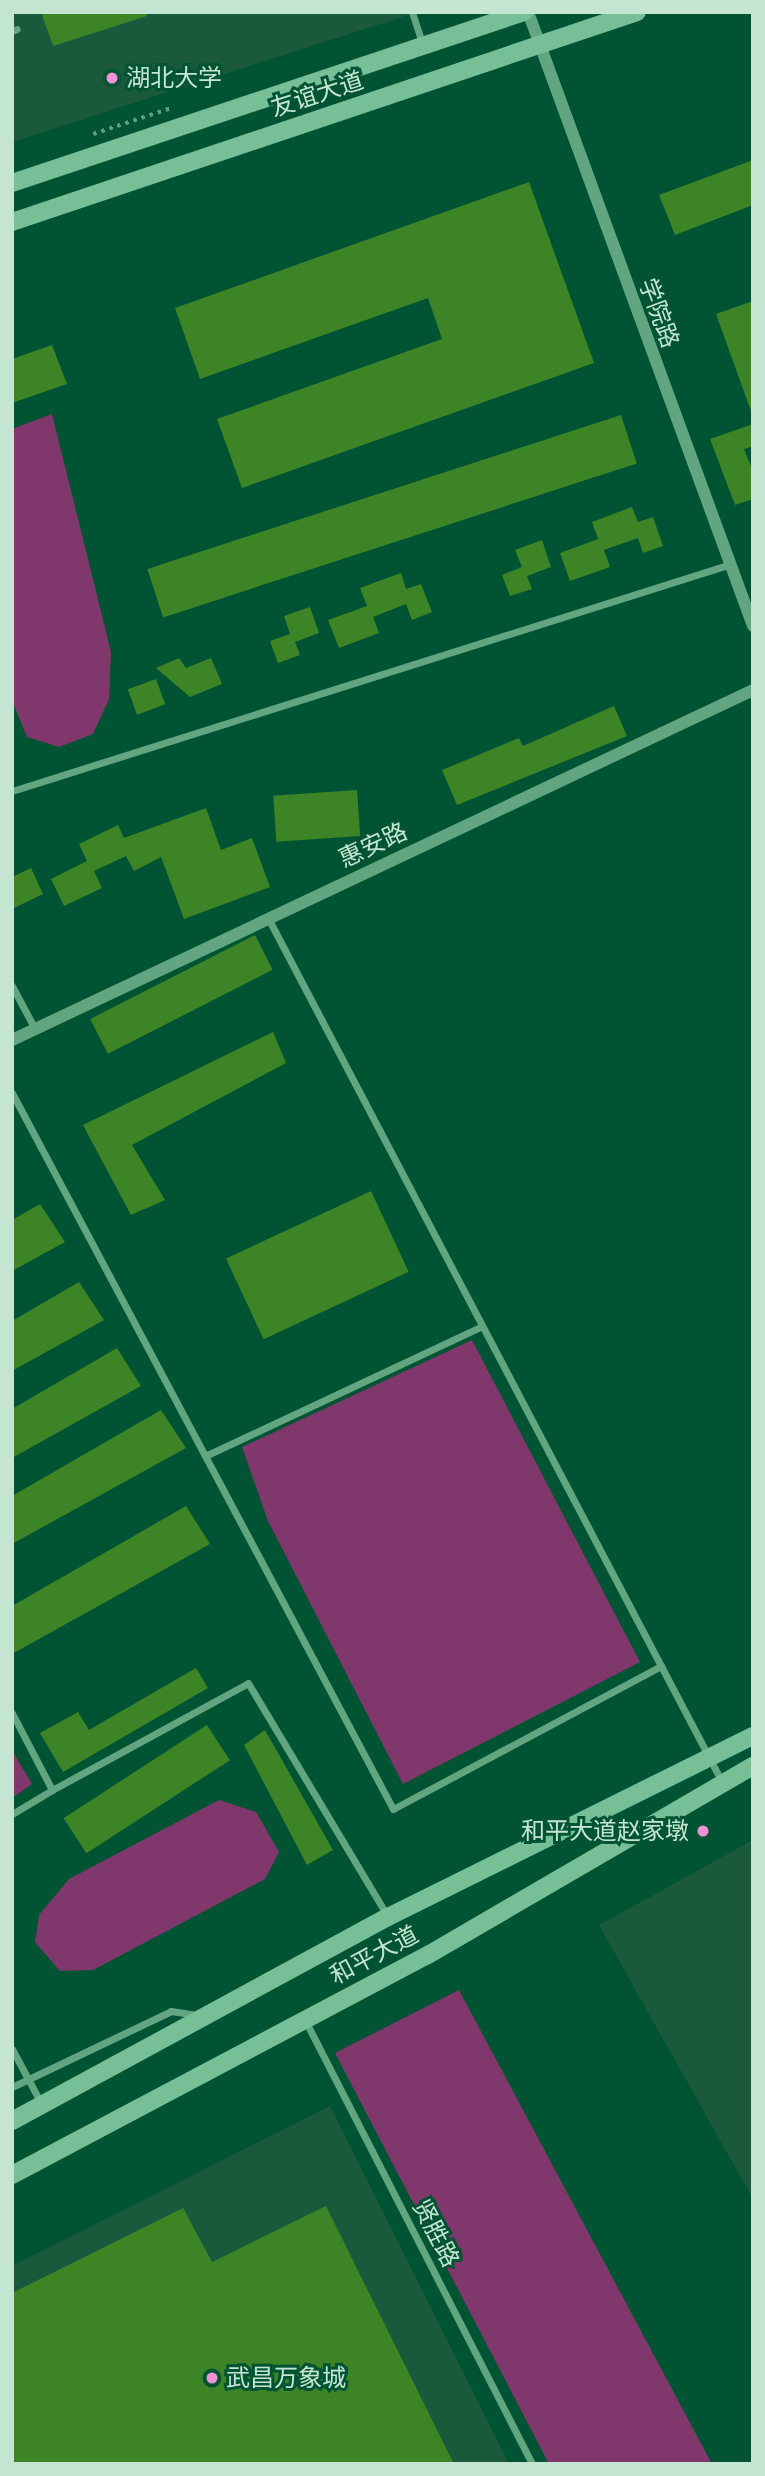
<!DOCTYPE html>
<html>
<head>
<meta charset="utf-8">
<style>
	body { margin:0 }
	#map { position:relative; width:765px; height:2476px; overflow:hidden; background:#015433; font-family:"Libre Baskerville","Noto Sans SC",serif }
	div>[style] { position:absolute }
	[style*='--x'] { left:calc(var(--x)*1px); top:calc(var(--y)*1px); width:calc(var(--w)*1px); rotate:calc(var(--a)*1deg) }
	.built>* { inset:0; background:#1b593c }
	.green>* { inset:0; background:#80376c }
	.building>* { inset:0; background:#3c8425; transform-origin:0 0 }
	.path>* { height:3.5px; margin-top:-1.75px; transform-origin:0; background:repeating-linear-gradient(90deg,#629c81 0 3.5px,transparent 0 8.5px) }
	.minor>* { height:7px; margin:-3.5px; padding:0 3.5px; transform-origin:3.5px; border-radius:3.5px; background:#61a681 }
	.tertiary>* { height:12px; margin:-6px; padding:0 6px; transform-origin:6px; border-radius:6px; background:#61a681 }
	.primary>* { height:18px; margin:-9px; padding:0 9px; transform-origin:9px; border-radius:9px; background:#76bf97 }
	.dots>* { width:19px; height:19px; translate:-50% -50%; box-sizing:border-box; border:4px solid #015433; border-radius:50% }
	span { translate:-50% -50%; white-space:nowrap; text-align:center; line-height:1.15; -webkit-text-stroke:6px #015433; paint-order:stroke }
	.poi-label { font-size:24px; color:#c4e5d1 }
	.left { translate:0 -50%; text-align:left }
	.right { translate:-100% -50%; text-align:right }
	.street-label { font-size:24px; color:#c4e5d1 }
	.frame { position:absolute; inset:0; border:14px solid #c4e5d1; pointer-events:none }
</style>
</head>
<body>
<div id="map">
	<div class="built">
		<i style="clip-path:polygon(12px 12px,418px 12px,12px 142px)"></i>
		<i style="clip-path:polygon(753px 1840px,753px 2199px,599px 1925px)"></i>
		<i style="clip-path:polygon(330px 2106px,509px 2464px,12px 2464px,12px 2266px)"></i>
	</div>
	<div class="green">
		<i style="clip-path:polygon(52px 414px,111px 652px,109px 699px,93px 734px,59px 747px,27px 737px,12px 701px,12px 429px)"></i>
		<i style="clip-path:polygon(472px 1340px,640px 1662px,403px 1784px,268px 1521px,242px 1447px)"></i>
		<i style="clip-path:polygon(12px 1750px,32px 1784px,12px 1798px)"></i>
		<i style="clip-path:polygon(219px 1800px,256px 1812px,279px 1852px,265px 1879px,93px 1970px,60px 1971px,35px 1942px,39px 1915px,69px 1879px)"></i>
		<i style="clip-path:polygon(459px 1990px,712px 2464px,549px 2464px,335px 2053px)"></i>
	</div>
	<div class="building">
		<i style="clip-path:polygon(41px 12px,147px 12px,147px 16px,53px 46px)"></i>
		<i style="clip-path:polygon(753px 160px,753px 205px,675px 235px,659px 195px)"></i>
		<i style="clip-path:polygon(529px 182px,594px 363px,242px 488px,217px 419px,442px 339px,428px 298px,200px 379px,175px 308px)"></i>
		<i style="clip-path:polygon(753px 301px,753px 411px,751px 411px,716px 314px)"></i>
		<i style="clip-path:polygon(52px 345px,67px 384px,12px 403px,12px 359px)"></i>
		<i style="left:621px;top:415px;width:51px;height:498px;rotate:72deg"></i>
		<i style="clip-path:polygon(753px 424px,753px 446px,744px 449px,753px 471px,753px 499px,735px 505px,710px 439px)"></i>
		<i style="clip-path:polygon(632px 507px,638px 522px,653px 517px,663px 546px,643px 553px,638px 538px,604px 550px,610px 567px,570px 581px,560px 553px,598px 539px,592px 522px)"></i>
		<i style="clip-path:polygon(542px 540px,551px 567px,527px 576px,532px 589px,510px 596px,502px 575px,522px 567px,515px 550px)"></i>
		<i style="clip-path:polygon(401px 573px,406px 589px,421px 584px,432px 612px,412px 620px,406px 604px,373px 617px,379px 633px,339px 648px,328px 620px,367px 606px,360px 588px)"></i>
		<i style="clip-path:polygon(310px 607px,319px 633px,295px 642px,300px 655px,278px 663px,270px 641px,290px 634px,284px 616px)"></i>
		<i style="clip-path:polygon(179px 658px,186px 668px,211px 658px,222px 684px,190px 697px,156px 668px)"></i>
		<i style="left:156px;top:679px;width:27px;height:30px;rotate:70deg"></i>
		<i style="clip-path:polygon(614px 706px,627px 736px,457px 805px,442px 770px,519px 738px,523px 746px)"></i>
		<i style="left:357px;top:790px;width:46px;height:84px;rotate:86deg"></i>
		<i style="clip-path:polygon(206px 808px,221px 850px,252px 838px,270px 887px,184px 919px,161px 857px,134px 871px,126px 856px,94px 871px,102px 888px,64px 906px,51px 879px,87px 861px,79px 844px,118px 825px,124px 838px)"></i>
		<i style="clip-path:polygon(31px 868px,43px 894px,12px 909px,12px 877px)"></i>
		<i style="left:255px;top:935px;width:39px;height:185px;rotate:63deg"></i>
		<i style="clip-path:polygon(273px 1032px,286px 1063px,132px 1145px,165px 1200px,131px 1215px,83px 1125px)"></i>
		<i style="left:371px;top:1191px;width:89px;height:160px;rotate:65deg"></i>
		<i style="clip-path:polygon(40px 1204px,65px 1242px,12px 1271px,12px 1220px)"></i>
		<i style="clip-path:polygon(79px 1282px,104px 1320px,12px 1371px,12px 1321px)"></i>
		<i style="clip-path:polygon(117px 1348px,141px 1386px,12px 1458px,12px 1409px)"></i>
		<i style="clip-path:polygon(161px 1410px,186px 1448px,12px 1544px,12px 1496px)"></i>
		<i style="clip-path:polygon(186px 1506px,210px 1544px,12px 1654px,12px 1606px)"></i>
		<i style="clip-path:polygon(196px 1668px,208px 1688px,63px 1772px,40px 1733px,78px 1712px,89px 1730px)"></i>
		<i style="left:207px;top:1725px;width:42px;height:171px;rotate:57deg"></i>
		<i style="clip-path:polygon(265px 1730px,333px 1850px,307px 1865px,244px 1745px)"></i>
		<i style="clip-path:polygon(326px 2206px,454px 2464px,12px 2464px,12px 2293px,183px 2208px,212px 2262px)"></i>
	</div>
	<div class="path">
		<i style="--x:93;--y:134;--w:85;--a:-18.4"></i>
	</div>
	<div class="minor">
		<i style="--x:412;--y:12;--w:35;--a:72"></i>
		<i style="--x:12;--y:31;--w:5;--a:-22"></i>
		<i style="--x:12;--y:791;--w:751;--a:-17.52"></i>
		<i style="--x:268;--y:918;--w:976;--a:62.28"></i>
		<i style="--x:12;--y:986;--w:49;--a:61.9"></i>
		<i style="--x:12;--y:1093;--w:811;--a:61.98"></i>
		<i style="--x:393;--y:1809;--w:304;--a:-28.1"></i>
		<i style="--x:205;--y:1456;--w:306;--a:-25.1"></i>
		<i style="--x:12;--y:1713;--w:87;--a:62.5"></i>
		<i style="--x:52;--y:1790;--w:47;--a:149"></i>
		<i style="--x:52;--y:1790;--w:223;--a:-28.6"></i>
		<i style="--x:248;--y:1683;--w:273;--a:59.1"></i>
		<i style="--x:306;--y:2022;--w:496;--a:62.9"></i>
		<i style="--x:12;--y:2049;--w:64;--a:61.8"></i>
		<i style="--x:12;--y:2087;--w:176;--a:-25.5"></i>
		<i style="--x:171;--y:2011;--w:26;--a:9"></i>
	</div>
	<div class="tertiary">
		<i style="--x:528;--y:12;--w:654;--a:69.87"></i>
		<i style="--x:12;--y:1040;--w:820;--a:-25.28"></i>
	</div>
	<div class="primary">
		<i style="--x:12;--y:183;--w:540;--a:-18.47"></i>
		<i style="--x:12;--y:222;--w:659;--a:-18.57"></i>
		<i style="--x:12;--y:2121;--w:428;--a:-28.5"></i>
		<i style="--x:388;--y:1917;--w:407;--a:-26.4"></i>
		<i style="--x:12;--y:2175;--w:471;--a:-27.9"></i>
		<i style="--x:428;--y:1955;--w:376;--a:-30.2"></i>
	</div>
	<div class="dots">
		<i style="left:112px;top:78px;background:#f391d5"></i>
		<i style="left:703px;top:1831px;background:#f391d5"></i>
		<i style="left:212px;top:2378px;background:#f391d5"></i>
	</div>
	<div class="poi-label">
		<span class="left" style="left:126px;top:78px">湖北大学</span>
		<span class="right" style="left:689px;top:1831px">和平大道赵家墩</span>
		<span class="left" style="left:226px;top:2378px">武昌万象城</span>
	</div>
	<div class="street-label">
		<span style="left:317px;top:94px;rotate:-18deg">友谊大道</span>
		<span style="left:659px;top:313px;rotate:70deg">学院路</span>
		<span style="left:373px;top:845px;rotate:-25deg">惠安路</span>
		<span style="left:374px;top:1955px;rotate:-28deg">和平大道</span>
		<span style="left:436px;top:2233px;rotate:63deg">贤胜路</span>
	</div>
	<div class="frame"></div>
</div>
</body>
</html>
